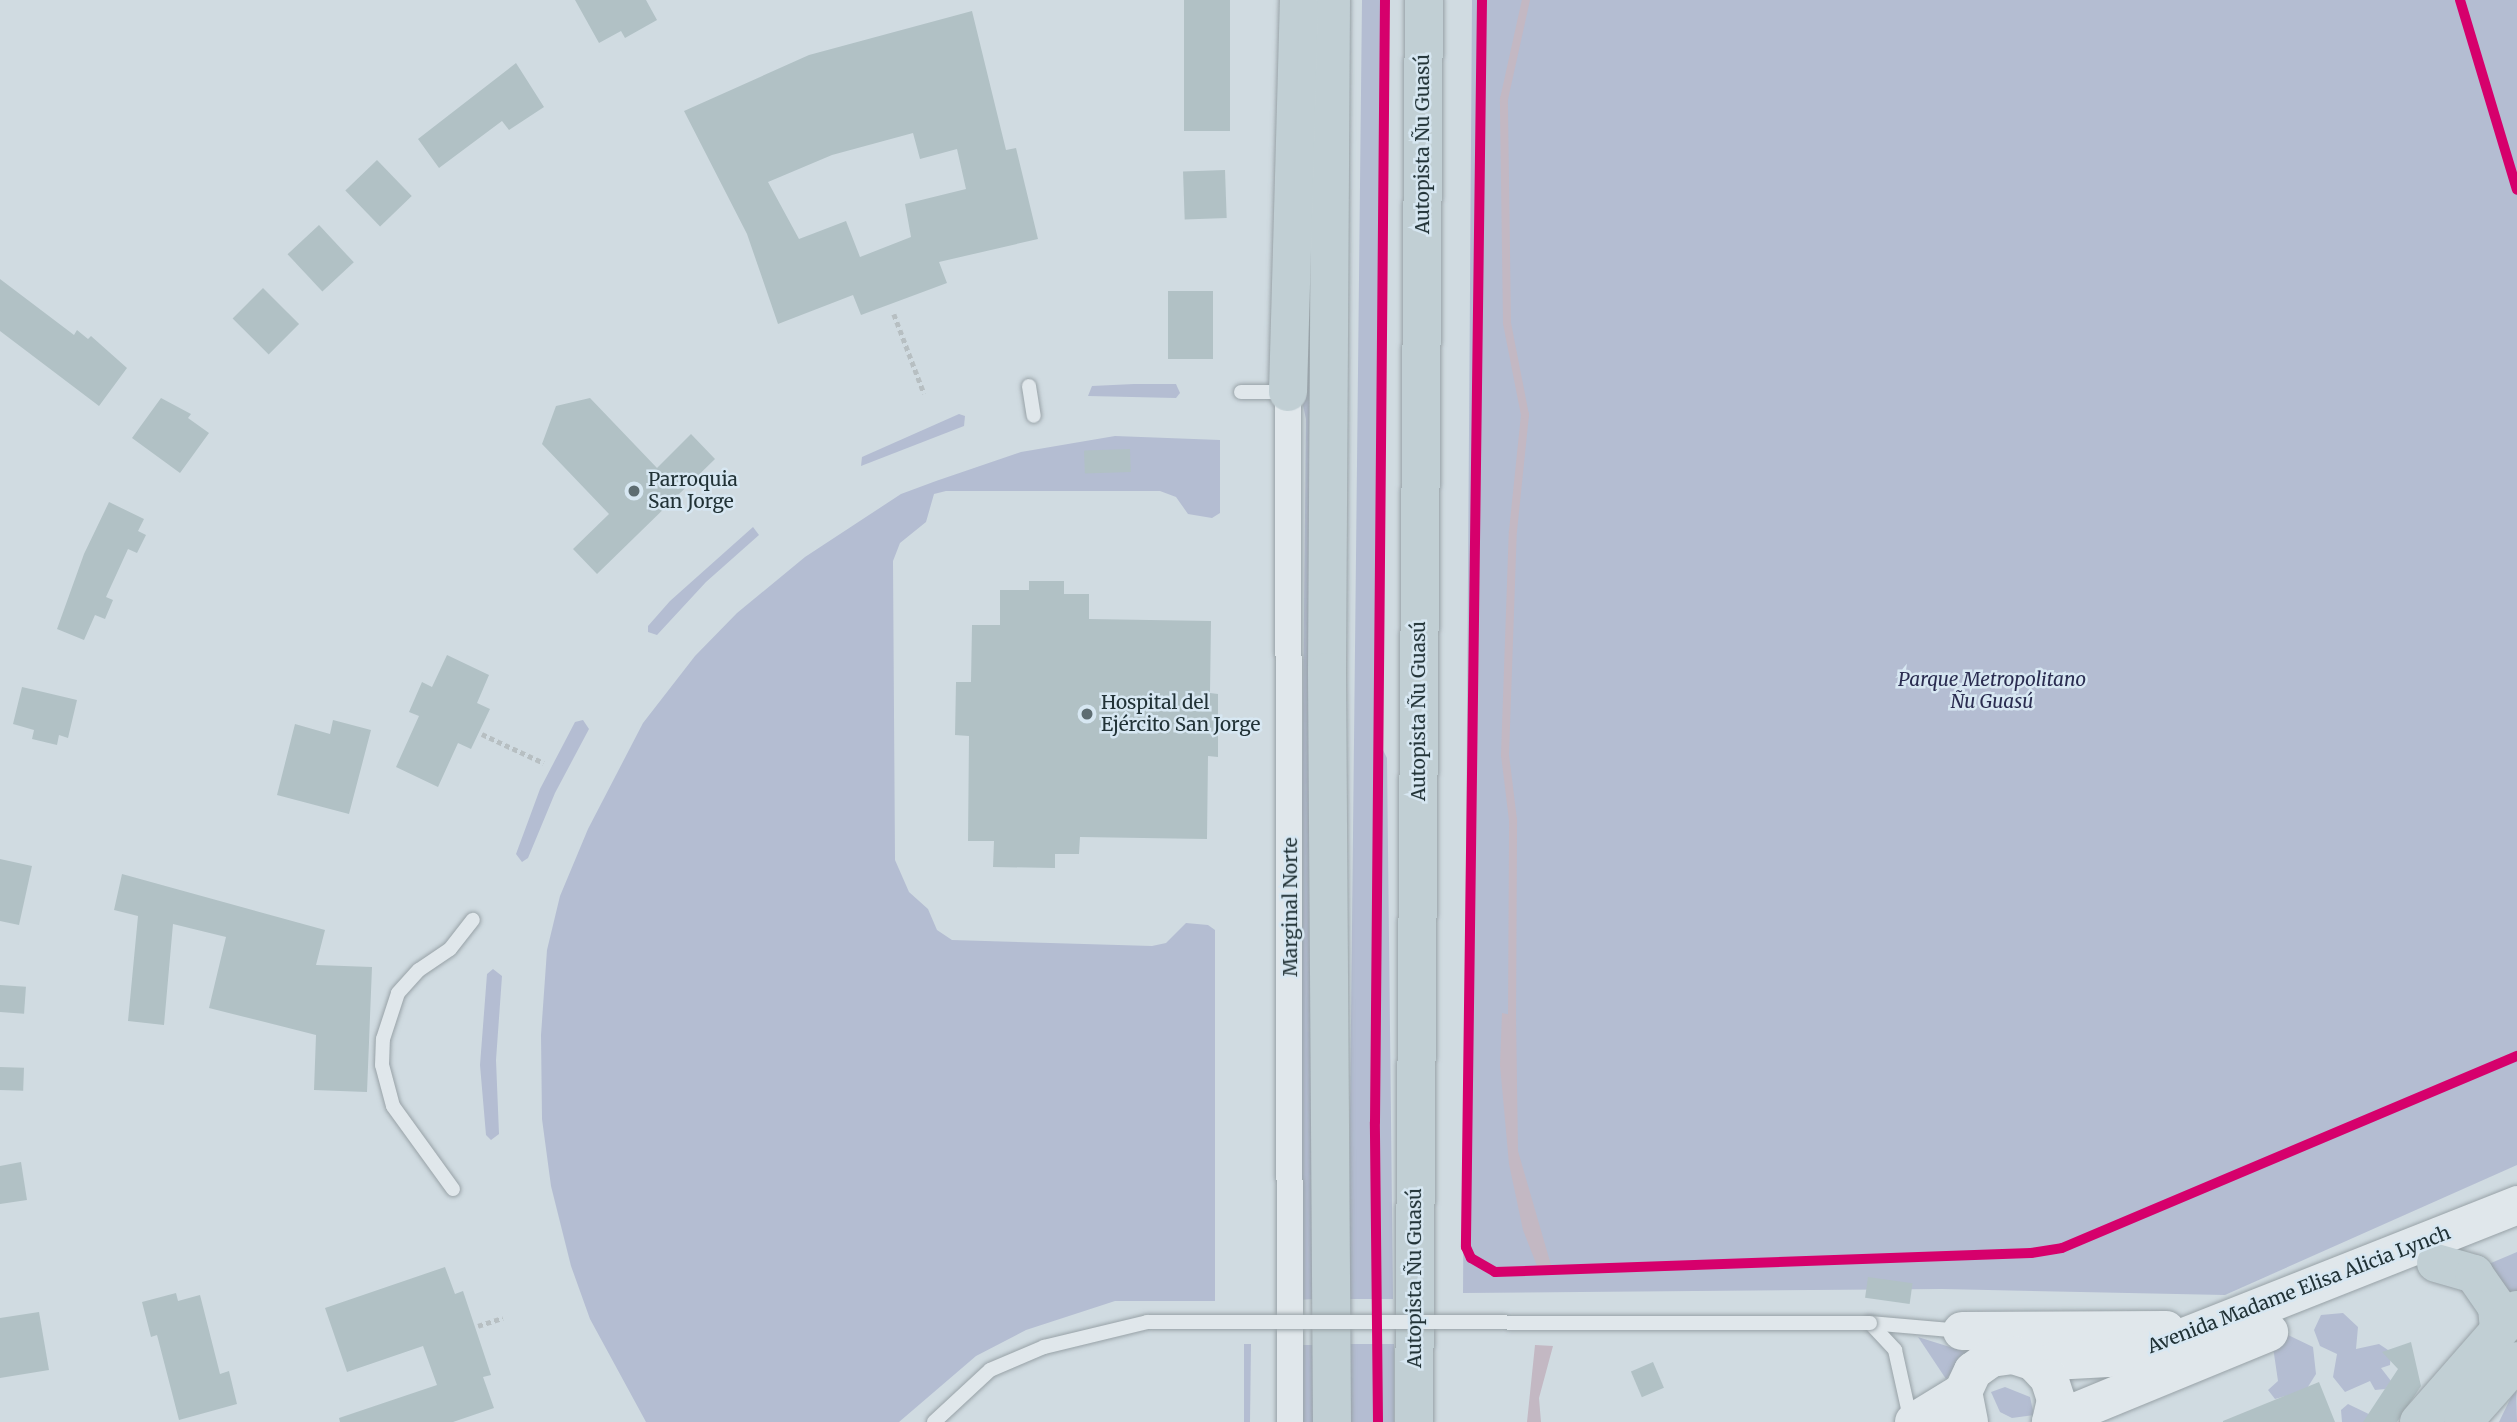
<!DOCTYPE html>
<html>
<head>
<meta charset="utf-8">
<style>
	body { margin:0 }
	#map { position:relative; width:2517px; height:1422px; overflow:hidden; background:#d0dbe1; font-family:Merriweather,serif }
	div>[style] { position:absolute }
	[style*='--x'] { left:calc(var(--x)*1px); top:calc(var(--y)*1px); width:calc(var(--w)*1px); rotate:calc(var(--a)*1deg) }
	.green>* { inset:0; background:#b4bdd2; transform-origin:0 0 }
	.water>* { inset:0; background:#c3b8c3 }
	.stream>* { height:8px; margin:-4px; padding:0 4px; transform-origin:4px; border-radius:4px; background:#c3b8c3 }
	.building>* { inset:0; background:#b1c1c5; transform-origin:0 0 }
	.path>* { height:4.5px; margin-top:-2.25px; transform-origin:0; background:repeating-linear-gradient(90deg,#b7bfc2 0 5px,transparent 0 8.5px) }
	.roads { filter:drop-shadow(0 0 2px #98a2a7) drop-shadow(0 0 2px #98a2a7) }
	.lane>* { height:14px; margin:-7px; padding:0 7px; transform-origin:7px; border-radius:7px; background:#e0e7eb }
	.street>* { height:26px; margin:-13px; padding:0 13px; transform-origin:13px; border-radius:13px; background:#e0e7eb }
	.secondary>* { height:38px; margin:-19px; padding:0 19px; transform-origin:19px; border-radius:19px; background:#e0e7eb }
	.highway>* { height:38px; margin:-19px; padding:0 19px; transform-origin:19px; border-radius:19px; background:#c1cfd4 }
	.bridges { filter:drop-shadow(0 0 2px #98a2a7) drop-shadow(0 0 2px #98a2a7) }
	.lane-bridge>* { height:14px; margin:-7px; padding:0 7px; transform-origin:7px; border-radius:7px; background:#e0e7eb }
	.cycleway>* { height:10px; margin:-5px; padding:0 5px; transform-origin:5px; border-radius:5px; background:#d6006c }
	.dots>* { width:19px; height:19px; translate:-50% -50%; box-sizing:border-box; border:4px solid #d7e7f2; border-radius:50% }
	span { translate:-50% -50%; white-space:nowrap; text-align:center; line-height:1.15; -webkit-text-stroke:5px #d7e7f2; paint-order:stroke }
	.street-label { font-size:19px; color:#213236 }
	.poi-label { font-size:19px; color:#213236 }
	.left { translate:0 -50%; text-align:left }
	.park-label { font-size:19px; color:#2a2c50; font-style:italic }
</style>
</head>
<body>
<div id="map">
	<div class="green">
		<i style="clip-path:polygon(1320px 0,1314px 1299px,1297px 1300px,1306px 419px,1299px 387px)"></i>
		<i style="clip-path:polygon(1362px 0,1388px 0,1378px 740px,1387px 758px,1393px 1299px,1348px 1299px)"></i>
		<i style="clip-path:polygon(1472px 0,2517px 0,2517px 1165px,2225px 1295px,1942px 1289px,1463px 1293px)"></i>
		<i style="clip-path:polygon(1134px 384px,1176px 384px,1180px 393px,1176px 398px,1088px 396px,1092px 386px)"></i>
		<i style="clip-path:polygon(959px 414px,965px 416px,964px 426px,861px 466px,862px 457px)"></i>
		<i style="clip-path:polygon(1115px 436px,1220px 440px,1220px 513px,1212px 518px,1188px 514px,1176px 497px,1160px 491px,946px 491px,934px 494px,926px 522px,900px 543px,893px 561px,895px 860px,909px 892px,928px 909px,937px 930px,952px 940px,1152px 946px,1166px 943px,1186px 923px,1208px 925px,1215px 930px,1215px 1301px,1115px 1301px,1026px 1330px,976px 1356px,899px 1422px,646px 1422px,590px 1319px,571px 1266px,551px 1186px,542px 1119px,541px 1035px,547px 950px,560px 896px,588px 829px,643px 723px,695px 656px,737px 613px,805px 557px,901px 494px,936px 481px,1021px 452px)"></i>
		<i style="clip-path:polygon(753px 527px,759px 535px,706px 582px,657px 635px,648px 632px,648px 626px,670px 601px)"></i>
		<i style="clip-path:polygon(583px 720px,589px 729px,555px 793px,528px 858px,522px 862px,516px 854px,540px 789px,575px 722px)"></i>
		<i style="clip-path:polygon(493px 969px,502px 976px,496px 1060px,499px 1134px,491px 1140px,486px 1135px,480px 1065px,487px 974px)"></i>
		<i style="clip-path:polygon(2517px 1252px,2517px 1300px,2484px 1266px)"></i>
		<i style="clip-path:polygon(2343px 1313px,2358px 1327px,2356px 1349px,2379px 1344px,2391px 1352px,2390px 1365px,2381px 1368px,2391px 1381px,2385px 1389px,2375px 1390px,2370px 1381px,2345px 1392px,2333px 1377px,2337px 1354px,2320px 1346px,2314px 1330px,2321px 1315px)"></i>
		<i style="clip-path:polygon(2288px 1335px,2313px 1347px,2316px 1374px,2306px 1390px,2275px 1399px,2268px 1390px,2278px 1381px,2273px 1347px)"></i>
		<i style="clip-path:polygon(1918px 1337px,1969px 1353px,1946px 1379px)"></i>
		<i style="clip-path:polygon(1244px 1344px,1251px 1344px,1250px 1422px,1244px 1422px)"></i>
		<i style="left:1394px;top:1344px;width:78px;height:46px;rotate:90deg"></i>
		<i style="left:1295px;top:1345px;width:18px;height:77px"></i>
		<i style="clip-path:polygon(2005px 1387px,2030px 1397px,2034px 1415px,2012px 1418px,2000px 1412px,1991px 1392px)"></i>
		<i style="clip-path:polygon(2516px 1387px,2517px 1422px,2499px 1422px)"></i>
		<i style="clip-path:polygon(2348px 1404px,2377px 1418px,2379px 1422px,2342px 1422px,2341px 1410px)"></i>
	</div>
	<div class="water">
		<i style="clip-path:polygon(1502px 1013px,1516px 1016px,1518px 1151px,1551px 1265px,1537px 1266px,1523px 1230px,1509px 1164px,1500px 1065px)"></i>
		<i style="clip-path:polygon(1535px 1345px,1553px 1346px,1539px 1398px,1541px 1422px,1527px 1422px)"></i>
	</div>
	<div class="stream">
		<i style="--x:1512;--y:1025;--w:205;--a:-89.7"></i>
		<i style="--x:1513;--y:820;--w:65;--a:-97"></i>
		<i style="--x:1505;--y:755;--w:224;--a:-88"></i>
		<i style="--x:1513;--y:531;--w:117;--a:-84.1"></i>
		<i style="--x:1525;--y:415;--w:94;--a:-101.1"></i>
		<i style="--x:1507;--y:323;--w:224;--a:-90.8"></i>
		<i style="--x:1504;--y:99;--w:101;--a:-77.5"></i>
	</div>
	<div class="building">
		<i style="clip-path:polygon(575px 0,646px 0,657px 20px,625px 38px,621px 31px,599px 43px)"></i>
		<i style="left:1184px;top:0;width:46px;height:131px"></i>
		<i style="clip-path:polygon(evenodd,972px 11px,1006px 150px,1016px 148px,1038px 239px,939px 262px,947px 283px,861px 315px,853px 295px,778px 324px,747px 234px,684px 111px,809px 55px,972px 11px,913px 133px,920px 159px,957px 149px,966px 189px,905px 204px,911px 237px,860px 257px,846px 221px,799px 239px,768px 182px,832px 155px,913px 133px)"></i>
		<i style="clip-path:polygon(516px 63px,544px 107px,509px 130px,502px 121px,439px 168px,418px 139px)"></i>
		<i style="left:377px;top:160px;width:50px;height:44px;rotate:46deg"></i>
		<i style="left:1225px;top:170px;width:48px;height:42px;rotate:88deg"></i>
		<i style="left:319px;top:225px;width:51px;height:43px;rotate:47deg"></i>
		<i style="clip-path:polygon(0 279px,74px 335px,77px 330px,88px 339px,91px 336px,127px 368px,99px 406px,0 331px)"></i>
		<i style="left:263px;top:288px;width:51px;height:43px;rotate:45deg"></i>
		<i style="left:1168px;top:291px;width:45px;height:68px"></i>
		<i style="clip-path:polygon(161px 398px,191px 414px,188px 418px,209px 433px,180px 473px,132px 438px)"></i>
		<i style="clip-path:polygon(590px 398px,657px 468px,691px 434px,715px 459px,597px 574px,573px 549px,609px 514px,542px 444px,556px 406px)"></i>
		<i style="left:1130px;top:449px;width:23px;height:46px;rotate:88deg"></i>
		<i style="clip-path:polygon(109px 502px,144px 519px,138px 531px,146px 535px,137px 553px,128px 549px,106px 597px,113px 600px,105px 619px,95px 615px,84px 640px,57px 629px,84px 554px)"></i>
		<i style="clip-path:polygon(1029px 581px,1064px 581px,1064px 594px,1089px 594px,1089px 619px,1211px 621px,1210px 693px,1218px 694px,1218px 757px,1208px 756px,1207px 839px,1080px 837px,1079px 854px,1055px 854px,1055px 868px,993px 867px,994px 841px,968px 841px,969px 736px,955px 735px,956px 682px,971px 682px,972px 625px,1000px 625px,1000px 590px,1029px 590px)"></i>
		<i style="clip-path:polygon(447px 655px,489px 675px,477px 703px,490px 709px,471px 749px,458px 743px,438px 787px,396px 767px,419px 716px,409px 712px,422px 682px,432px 687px)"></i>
		<i style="clip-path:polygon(22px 687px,77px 700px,68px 738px,59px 735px,57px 745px,32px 739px,34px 730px,13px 724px)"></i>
		<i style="clip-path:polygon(333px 720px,371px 730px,349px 814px,277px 795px,295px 724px,330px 734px)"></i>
		<i style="clip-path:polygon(0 859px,32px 866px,19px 925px,0 921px)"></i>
		<i style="clip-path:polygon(122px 874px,325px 930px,316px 965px,372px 967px,367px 1092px,314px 1090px,316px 1035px,209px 1008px,226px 937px,173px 924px,164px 1025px,128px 1021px,138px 916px,114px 910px)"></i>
		<i style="left:0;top:985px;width:26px;height:27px;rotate:4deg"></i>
		<i style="left:0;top:1067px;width:24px;height:23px;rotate:2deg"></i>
		<i style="clip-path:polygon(21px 1162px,27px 1200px,0 1204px,0 1166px)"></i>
		<i style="clip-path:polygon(445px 1267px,455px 1294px,463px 1291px,491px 1375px,483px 1377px,494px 1408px,453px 1422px,340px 1422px,339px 1418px,437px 1385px,423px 1346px,347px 1372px,325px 1308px)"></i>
		<i style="left:1868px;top:1277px;width:45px;height:21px;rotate:8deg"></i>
		<i style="clip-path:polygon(176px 1293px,178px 1301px,200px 1295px,220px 1374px,229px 1371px,237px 1404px,179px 1420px,157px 1335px,151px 1337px,142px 1302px)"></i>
		<i style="clip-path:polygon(39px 1312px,49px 1370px,0 1378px,0 1318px)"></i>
		<i style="clip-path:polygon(2411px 1342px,2421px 1386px,2397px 1422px,2363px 1422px,2398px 1369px,2382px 1352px)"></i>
		<i style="left:1653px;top:1362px;width:28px;height:24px;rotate:67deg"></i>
		<i style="clip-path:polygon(2319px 1382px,2335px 1422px,2223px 1422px,2223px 1421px)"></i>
	</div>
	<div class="path">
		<i style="--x:894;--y:314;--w:85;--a:69.2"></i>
		<i style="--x:482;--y:734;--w:68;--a:25.1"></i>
		<i style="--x:478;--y:1326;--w:26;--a:-18"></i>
	</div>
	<div class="roads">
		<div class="lane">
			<i style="--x:1029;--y:386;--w:30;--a:81"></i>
			<i style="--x:1241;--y:392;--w:47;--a:0"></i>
			<i style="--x:453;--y:1189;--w:102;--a:-125.9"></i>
			<i style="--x:393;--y:1106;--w:42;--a:-105"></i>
			<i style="--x:382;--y:1065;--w:26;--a:-88"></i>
			<i style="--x:383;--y:1039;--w:48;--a:-71.9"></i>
			<i style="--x:398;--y:993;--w:31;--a:-48"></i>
			<i style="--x:419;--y:970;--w:37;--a:-34"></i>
			<i style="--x:450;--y:949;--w:37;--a:-52"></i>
			<i style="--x:1870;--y:1323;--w:92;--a:5"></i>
			<i style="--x:1870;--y:1323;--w:37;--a:47"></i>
			<i style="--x:1895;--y:1350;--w:74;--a:77.5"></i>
		</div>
		<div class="street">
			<i style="--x:1288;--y:392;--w:1030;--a:89.89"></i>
		</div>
		<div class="secondary">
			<i style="--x:1962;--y:1331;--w:204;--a:-0.3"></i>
			<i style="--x:2034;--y:1362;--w:74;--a:-3.1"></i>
			<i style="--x:2108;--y:1358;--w:47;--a:-11.1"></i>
			<i style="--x:2154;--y:1349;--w:391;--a:-21.6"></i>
			<i style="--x:1914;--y:1422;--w:57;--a:-31.5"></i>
			<i style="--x:1969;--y:1422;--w:31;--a:-101"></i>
			<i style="--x:1963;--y:1392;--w:23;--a:-65"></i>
			<i style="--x:1973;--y:1371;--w:22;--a:-36"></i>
			<i style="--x:1991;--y:1358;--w:22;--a:-8"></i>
			<i style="--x:2013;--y:1355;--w:22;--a:18"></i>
			<i style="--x:2034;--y:1362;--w:22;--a:47"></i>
			<i style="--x:2049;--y:1378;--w:23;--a:72"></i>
			<i style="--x:2056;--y:1400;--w:23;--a:103"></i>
			<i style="--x:2051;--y:1422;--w:236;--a:-22.4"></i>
		</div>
		<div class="highway">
			<i style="--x:1331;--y:0;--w:672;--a:90.34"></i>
			<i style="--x:1327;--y:672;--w:750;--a:89.62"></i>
			<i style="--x:1288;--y:392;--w:392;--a:-88.4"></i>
			<i style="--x:2436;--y:1263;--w:40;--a:16"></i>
			<i style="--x:2474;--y:1274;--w:40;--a:55.1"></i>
			<i style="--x:2497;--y:1307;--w:21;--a:85"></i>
			<i style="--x:1414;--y:1422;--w:1422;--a:-89.6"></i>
			<i style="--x:2419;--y:1422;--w:149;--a:-48.8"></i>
			<i style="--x:2463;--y:1422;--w:81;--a:-48.5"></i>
		</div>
	</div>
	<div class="bridges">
		<div class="lane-bridge">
			<i style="--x:934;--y:1422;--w:76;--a:-42.9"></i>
			<i style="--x:990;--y:1370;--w:59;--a:-23.1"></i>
			<i style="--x:1044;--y:1347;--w:106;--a:-13.6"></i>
			<i style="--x:1147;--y:1322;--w:723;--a:0.08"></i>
		</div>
	</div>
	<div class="cycleway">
		<i style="--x:1482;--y:0;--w:1247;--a:90.74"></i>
		<i style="--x:1466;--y:1247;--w:12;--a:66"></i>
		<i style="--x:1471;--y:1258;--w:28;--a:30"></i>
		<i style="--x:1495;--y:1272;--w:536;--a:-2.03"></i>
		<i style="--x:2031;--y:1253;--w:31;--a:-9"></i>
		<i style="--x:2062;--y:1248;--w:494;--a:-22.9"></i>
		<i style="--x:2460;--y:0;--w:198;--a:73.3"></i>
		<i style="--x:1378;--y:1422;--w:300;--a:-90.6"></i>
		<i style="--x:1375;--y:1122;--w:1122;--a:-89.49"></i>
	</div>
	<div class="dots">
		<i style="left:634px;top:491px;background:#5e6d72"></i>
		<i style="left:1087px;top:714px;background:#5e6d72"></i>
	</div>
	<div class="street-label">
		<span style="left:1423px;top:144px;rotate:-90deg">Autopista Ñu Guasú</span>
		<span style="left:1419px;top:711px;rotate:-90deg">Autopista Ñu Guasú</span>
		<span style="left:1291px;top:907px;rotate:-90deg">Marginal Norte</span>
		<span style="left:1415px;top:1278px;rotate:-90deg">Autopista Ñu Guasú</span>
		<span style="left:2299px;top:1290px;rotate:-21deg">Avenida Madame Elisa Alicia Lynch</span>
	</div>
	<div class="poi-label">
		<span class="left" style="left:648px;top:491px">Parroquia<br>San Jorge</span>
		<span class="left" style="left:1101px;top:714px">Hospital del<br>Ejército San Jorge</span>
	</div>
	<div class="park-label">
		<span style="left:1992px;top:691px">Parque Metropolitano<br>Ñu Guasú</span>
	</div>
</div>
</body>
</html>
